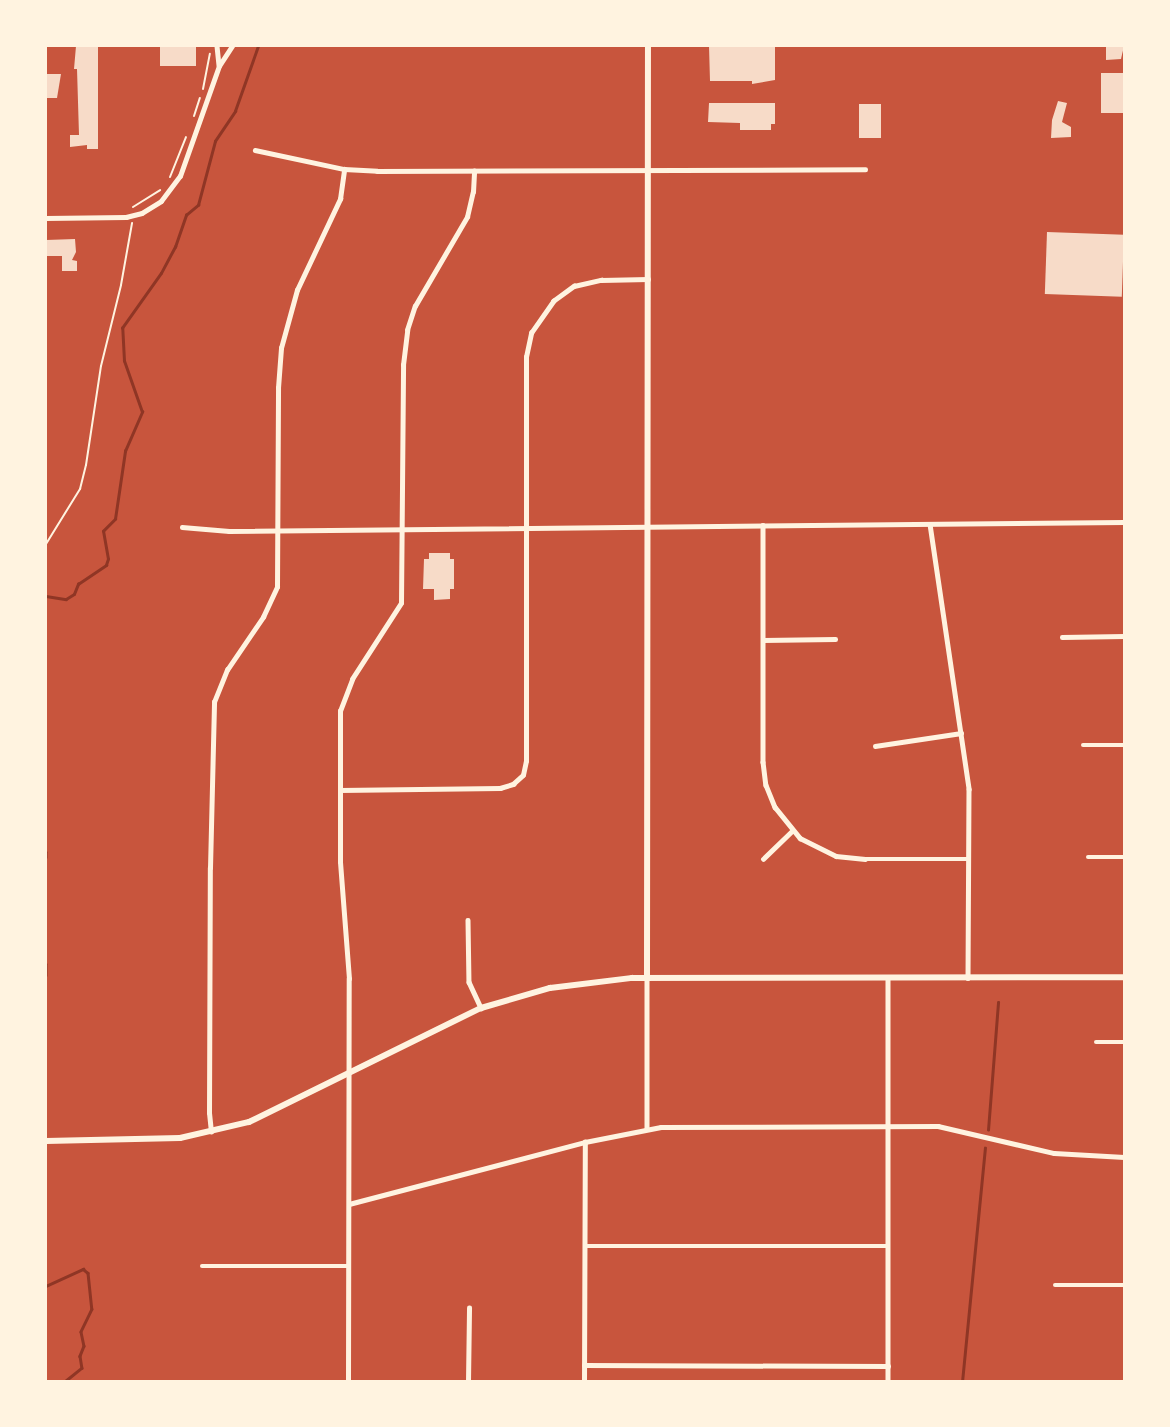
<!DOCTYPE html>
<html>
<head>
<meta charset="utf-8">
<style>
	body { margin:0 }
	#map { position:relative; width:1170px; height:1427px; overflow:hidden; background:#c8553d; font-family:Jost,sans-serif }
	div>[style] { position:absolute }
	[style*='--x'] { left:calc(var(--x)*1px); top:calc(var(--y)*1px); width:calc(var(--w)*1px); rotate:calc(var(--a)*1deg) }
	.stream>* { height:2.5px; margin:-1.25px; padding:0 1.25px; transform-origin:1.25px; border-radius:1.25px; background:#8f3625 }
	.building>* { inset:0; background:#f7dbc8; transform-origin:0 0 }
	.path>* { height:2px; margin:-1px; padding:0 1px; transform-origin:1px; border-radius:1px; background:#fff3e0 }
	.minor>* { height:4.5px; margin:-2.25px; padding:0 2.25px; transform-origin:2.25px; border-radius:2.25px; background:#fff3e0 }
	.tertiary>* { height:6px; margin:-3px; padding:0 3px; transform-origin:3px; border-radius:3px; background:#fff3e0 }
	span { translate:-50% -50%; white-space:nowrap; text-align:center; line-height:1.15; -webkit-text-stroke:7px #fff3e0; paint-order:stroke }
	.frame { position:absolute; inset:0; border:47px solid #fff3e0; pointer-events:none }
</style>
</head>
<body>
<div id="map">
	<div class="stream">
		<i style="--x:46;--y:596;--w:20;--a:9"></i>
		<i style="--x:66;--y:599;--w:9;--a:-32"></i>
		<i style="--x:74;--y:594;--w:11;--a:-68"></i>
		<i style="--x:78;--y:584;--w:34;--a:-34"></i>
		<i style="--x:106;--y:565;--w:6;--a:-72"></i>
		<i style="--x:108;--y:559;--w:28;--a:-100"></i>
		<i style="--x:103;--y:531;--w:17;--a:-45"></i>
		<i style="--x:115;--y:519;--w:69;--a:-81.6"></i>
		<i style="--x:125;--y:451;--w:43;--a:-66.4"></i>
		<i style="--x:142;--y:412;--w:54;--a:-109.4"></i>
		<i style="--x:124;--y:361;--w:33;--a:-93"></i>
		<i style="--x:122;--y:328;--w:67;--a:-54.7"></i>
		<i style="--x:161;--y:273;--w:30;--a:-62"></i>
		<i style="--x:175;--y:247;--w:34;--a:-71"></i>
		<i style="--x:186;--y:215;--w:16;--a:-40"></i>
		<i style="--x:198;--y:205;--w:66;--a:-75.1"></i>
		<i style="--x:215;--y:141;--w:36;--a:-56"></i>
		<i style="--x:235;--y:111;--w:69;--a:-70.5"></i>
		<i style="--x:46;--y:852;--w:5;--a:90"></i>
		<i style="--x:46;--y:964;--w:11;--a:90"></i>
		<i style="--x:988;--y:1130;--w:128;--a:-85.5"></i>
		<i style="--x:46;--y:1286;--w:41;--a:-24.7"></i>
		<i style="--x:83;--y:1269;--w:6;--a:39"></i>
		<i style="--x:88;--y:1273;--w:36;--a:84"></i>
		<i style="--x:92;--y:1309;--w:25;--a:116"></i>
		<i style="--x:81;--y:1332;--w:14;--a:78"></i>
		<i style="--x:84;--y:1346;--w:11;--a:112"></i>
		<i style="--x:80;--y:1356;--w:12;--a:81"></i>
		<i style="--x:82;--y:1368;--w:22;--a:141"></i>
		<i style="--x:962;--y:1382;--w:235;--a:-84.4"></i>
	</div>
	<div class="building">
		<i style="clip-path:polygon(76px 46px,98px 46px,98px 149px,87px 149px,87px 145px,70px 147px,70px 135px,79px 135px,77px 69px,74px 69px)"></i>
		<i style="left:160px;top:46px;width:36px;height:20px"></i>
		<i style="clip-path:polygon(709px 46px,775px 46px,775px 80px,752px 84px,752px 81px,710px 81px)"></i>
		<i style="clip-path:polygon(1106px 46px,1124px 46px,1121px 59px,1106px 60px)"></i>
		<i style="left:1101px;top:73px;width:23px;height:40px"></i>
		<i style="clip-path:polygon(46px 74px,61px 74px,57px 98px,47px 98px)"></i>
		<i style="clip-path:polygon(1058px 101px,1067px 103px,1062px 122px,1071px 127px,1071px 137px,1051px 138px,1052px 120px)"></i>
		<i style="clip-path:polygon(709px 103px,775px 103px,775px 124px,771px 124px,771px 130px,740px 130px,740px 123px,708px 122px)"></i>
		<i style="left:859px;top:104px;width:22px;height:34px"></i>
		<i style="left:1047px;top:232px;width:77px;height:62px;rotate:2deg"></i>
		<i style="clip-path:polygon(75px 239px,76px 252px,72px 260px,77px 261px,77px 271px,62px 271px,62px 256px,46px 256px,46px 240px)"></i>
		<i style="clip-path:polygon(429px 553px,450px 553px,450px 559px,454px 559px,454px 589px,450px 589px,450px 599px,434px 600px,434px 589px,423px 589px,424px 559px,429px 559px)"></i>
	</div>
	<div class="path">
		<i style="--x:203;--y:89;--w:36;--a:-79"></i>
		<i style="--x:194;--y:116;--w:19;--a:-72"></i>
		<i style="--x:170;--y:177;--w:43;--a:-68.2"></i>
		<i style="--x:133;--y:207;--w:32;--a:-32"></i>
		<i style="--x:46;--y:544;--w:65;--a:-58.3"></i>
		<i style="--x:80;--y:489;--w:25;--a:-76"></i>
		<i style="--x:86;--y:465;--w:100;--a:-81.4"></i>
		<i style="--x:101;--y:366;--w:83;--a:-76.1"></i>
		<i style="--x:121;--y:285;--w:63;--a:-79.9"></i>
	</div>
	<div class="minor">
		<i style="--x:217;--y:46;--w:19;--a:84"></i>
		<i style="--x:255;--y:150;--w:91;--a:12.1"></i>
		<i style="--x:344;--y:169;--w:33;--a:3"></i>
		<i style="--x:377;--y:171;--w:488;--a:-0.2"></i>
		<i style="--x:46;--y:218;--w:80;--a:-0.7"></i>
		<i style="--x:126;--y:217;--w:16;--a:-14"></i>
		<i style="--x:142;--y:213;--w:22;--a:-32"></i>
		<i style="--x:161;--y:201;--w:31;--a:-53"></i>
		<i style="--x:180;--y:176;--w:117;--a:-70.5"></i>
		<i style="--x:219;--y:66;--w:24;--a:-57"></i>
		<i style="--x:930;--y:524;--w:268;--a:81.6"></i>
		<i style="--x:969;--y:789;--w:189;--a:90.3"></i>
		<i style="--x:763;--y:525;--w:237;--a:90"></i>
		<i style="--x:763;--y:762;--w:23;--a:83"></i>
		<i style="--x:766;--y:785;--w:24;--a:68"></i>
		<i style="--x:775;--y:807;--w:40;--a:51"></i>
		<i style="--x:800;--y:838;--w:40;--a:26.6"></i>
		<i style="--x:836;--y:856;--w:29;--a:6"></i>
		<i style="--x:865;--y:859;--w:104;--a:0"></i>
		<i style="--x:182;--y:527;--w:47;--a:4.9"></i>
		<i style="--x:229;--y:531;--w:895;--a:-0.58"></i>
		<i style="--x:1062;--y:637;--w:62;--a:-0.9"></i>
		<i style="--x:763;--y:640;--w:72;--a:-0.8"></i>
		<i style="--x:1083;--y:745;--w:41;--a:0"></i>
		<i style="--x:875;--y:746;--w:87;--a:-8.6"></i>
		<i style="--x:340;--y:790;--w:160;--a:-0.7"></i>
		<i style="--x:500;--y:788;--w:14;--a:-17"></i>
		<i style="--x:513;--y:784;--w:13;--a:-42"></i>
		<i style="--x:523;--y:775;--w:14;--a:-78"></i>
		<i style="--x:526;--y:761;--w:404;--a:-90"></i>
		<i style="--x:526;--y:357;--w:25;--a:-78"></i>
		<i style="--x:531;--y:333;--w:39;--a:-55"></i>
		<i style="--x:553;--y:301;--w:26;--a:-36"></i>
		<i style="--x:574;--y:286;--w:28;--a:-13"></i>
		<i style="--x:601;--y:280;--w:47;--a:-1.2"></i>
		<i style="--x:1088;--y:857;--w:36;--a:0"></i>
		<i style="--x:763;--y:859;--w:40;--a:-44"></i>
		<i style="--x:468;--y:920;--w:62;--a:89.1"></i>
		<i style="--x:469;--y:982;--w:29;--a:65"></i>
		<i style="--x:647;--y:978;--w:150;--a:90"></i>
		<i style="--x:888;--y:979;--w:403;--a:90"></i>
		<i style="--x:1096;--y:1042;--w:28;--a:0"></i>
		<i style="--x:211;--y:1132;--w:19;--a:-96"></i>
		<i style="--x:209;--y:1113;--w:245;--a:-89.8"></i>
		<i style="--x:210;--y:868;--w:166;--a:-88.6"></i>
		<i style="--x:214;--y:702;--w:35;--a:-68"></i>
		<i style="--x:227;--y:670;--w:64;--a:-55.8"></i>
		<i style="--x:263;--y:617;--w:33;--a:-65"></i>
		<i style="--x:277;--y:587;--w:199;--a:-89.7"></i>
		<i style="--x:278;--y:388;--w:40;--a:-85.7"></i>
		<i style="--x:281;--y:348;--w:60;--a:-74.6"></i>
		<i style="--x:297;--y:290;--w:101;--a:-64.7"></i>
		<i style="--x:340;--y:199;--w:30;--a:-82"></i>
		<i style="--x:349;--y:1204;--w:244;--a:-14.7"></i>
		<i style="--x:585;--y:1142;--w:77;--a:-11.2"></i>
		<i style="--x:661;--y:1127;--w:277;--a:-0.2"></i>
		<i style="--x:938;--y:1126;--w:119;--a:13.1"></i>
		<i style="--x:1054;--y:1153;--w:70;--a:3.3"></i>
		<i style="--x:585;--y:1246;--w:303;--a:0"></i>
		<i style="--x:202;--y:1266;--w:147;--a:0"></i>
		<i style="--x:1055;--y:1285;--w:69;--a:0"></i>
		<i style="--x:584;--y:1365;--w:304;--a:0.2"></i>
		<i style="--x:348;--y:1382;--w:403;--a:-89.9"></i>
		<i style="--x:349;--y:979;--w:117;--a:-94.4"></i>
		<i style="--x:340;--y:862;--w:151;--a:-90"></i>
		<i style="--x:340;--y:711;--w:34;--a:-69"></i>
		<i style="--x:352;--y:679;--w:90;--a:-57.2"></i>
		<i style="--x:401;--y:603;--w:238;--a:-89.5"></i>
		<i style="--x:403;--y:365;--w:35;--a:-83"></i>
		<i style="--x:407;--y:330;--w:25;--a:-72"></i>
		<i style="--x:415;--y:306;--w:103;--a:-59.7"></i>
		<i style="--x:467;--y:217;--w:26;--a:-77"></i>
		<i style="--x:473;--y:192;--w:21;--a:-87"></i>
		<i style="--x:468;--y:1382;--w:74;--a:-89.2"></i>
		<i style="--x:584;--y:1382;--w:240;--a:-89.8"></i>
	</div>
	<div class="tertiary">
		<i style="--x:647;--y:978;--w:932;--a:-89.94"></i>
		<i style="--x:46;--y:1141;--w:134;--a:-1.3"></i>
		<i style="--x:180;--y:1138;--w:71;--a:-13.1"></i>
		<i style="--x:249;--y:1122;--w:258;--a:-26.2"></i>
		<i style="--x:481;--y:1008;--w:72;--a:-16.2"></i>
		<i style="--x:550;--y:988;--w:83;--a:-7"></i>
		<i style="--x:632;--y:978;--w:492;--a:-0.1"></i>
	</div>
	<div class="frame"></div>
</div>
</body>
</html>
